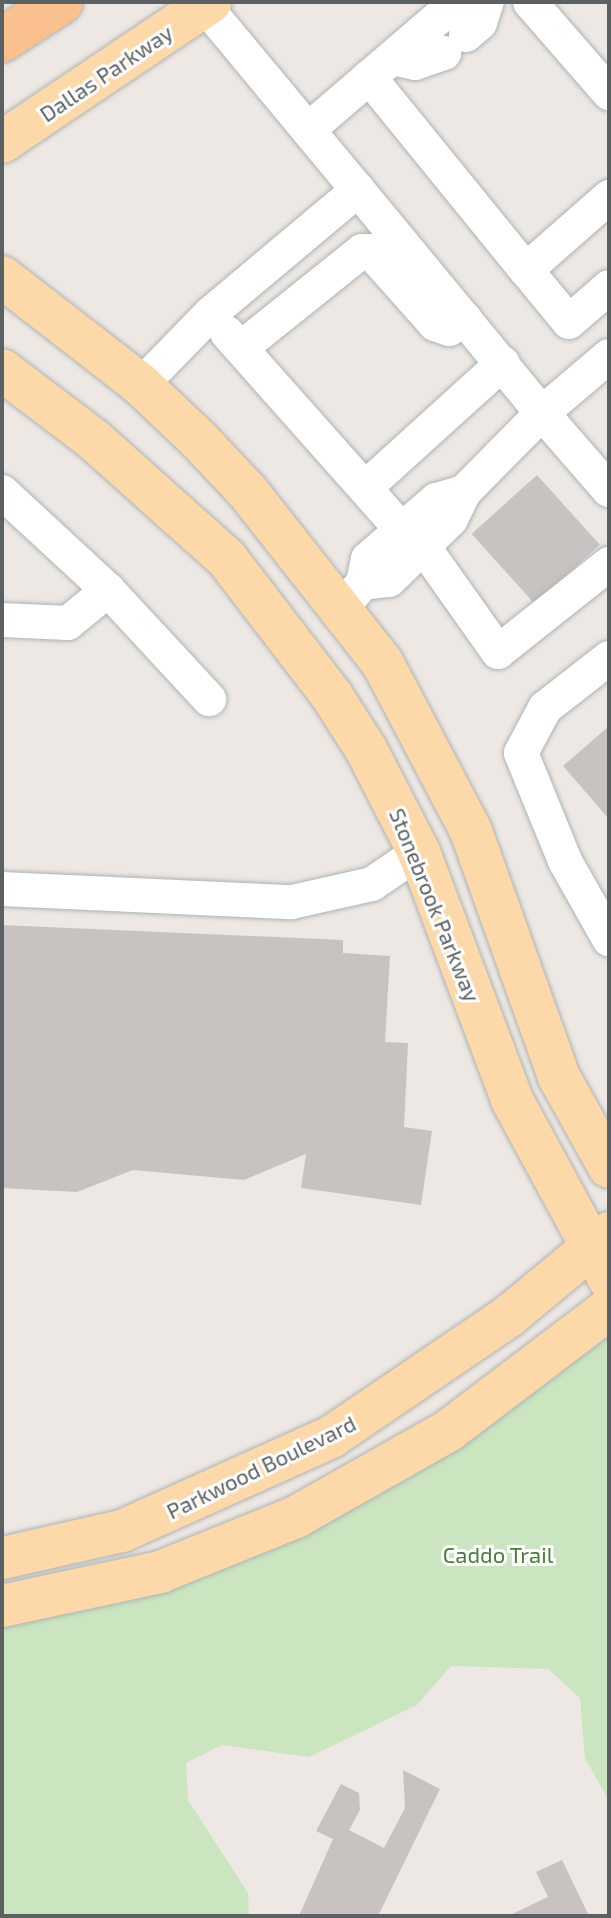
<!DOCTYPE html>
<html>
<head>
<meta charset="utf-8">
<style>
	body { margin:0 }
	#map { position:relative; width:611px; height:1918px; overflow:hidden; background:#ede8e3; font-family:"Exo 2",sans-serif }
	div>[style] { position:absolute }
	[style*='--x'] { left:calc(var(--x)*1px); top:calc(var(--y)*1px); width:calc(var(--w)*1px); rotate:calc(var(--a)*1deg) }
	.green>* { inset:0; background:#cae5bf }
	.building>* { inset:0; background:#c8c3c0; transform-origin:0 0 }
	.roads { filter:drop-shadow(0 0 2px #aeb3b5) drop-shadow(0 0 2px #aeb3b5) }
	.minor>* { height:34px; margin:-17px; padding:0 17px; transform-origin:17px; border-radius:17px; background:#fff }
	.major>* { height:42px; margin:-21px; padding:0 21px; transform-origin:21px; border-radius:21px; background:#fdd8a8 }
	.highway>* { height:44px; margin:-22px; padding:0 22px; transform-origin:22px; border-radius:22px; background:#fac08d }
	span { translate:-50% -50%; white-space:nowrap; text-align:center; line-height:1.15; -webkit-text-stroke:6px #fff; paint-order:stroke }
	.street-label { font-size:22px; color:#5b6163 }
	.park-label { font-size:22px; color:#468035 }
	.frame { position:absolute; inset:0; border:4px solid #5b6163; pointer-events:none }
</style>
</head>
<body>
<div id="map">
	<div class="green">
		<i style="clip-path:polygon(608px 1332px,609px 1801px,585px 1758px,580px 1698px,548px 1669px,451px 1666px,417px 1705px,309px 1757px,222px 1745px,186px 1763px,188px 1800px,248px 1893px,249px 1916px,2px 1916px,2px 1627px,113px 1603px,313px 1529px,421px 1471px,484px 1429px)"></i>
	</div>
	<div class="building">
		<i style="left:537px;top:475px;width:94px;height:88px;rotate:48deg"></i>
		<i style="clip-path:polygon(609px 726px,609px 819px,563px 766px)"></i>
		<i style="clip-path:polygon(2px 925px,343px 940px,343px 953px,390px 956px,385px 1042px,408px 1043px,404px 1127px,432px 1131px,421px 1205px,301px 1188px,306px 1154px,244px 1180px,133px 1170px,77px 1192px,2px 1188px)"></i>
		<i style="clip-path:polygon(403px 1770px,440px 1789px,378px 1916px,299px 1916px,333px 1839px,316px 1831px,341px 1784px,359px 1793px,360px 1810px,349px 1830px,384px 1848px,405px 1808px)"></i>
		<i style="clip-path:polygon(562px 1860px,589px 1916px,508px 1916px,548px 1897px,536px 1872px)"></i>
	</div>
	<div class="roads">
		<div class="minor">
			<i style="--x:530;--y:2;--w:121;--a:49"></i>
			<i style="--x:205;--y:6;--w:239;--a:50.3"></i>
			<i style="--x:466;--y:35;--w:18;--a:-41"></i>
			<i style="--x:480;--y:23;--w:22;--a:-72"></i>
			<i style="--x:392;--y:58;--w:24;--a:12"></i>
			<i style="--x:415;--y:63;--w:31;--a:-19"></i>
			<i style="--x:369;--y:77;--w:249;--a:50.9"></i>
			<i style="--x:526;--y:270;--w:111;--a:-41.3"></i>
			<i style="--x:308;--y:130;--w:196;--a:-40.7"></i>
			<i style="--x:526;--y:270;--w:67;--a:50.4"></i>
			<i style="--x:569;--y:322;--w:53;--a:-41.2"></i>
			<i style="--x:227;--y:333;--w:264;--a:48.4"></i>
			<i style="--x:241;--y:348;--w:155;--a:-38.7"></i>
			<i style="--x:362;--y:251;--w:8;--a:0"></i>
			<i style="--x:370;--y:251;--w:98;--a:48.3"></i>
			<i style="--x:435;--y:324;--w:15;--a:20"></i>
			<i style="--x:449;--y:329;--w:19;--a:-32"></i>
			<i style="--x:609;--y:356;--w:88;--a:139.6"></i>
			<i style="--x:542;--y:413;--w:102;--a:49"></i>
			<i style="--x:141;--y:385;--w:99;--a:-45.8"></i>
			<i style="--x:210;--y:314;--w:193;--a:-40"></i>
			<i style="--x:358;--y:190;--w:289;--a:50.5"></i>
			<i style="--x:542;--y:413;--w:111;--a:134.6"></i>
			<i style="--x:365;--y:488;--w:186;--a:-42.2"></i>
			<i style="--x:2;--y:492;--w:144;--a:42.8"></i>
			<i style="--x:423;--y:546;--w:130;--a:54.7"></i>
			<i style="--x:498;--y:652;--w:142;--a:-38.4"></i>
			<i style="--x:342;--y:607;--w:32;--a:-49"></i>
			<i style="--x:363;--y:583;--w:26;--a:-7"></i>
			<i style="--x:389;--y:580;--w:87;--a:-44.5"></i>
			<i style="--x:451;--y:519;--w:30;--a:-64"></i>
			<i style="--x:464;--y:492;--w:29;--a:164"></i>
			<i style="--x:436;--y:500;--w:90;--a:139.1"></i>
			<i style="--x:368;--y:559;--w:25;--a:102"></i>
			<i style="--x:2;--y:620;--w:66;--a:2.6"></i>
			<i style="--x:68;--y:623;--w:52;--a:-39.5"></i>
			<i style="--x:108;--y:590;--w:149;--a:47.2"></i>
			<i style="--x:609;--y:658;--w:81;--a:142"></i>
			<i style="--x:545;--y:708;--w:51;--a:118.1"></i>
			<i style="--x:521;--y:753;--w:117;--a:67.8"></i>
			<i style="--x:565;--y:861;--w:90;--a:60.6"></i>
			<i style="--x:2;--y:889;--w:290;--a:2.6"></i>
			<i style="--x:292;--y:902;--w:82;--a:-12.7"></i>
			<i style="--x:372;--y:884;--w:57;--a:-34.2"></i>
		</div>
		<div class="major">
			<i style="--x:2;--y:142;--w:251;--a:-33.9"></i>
			<i style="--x:2;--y:277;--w:176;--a:37.8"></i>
			<i style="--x:141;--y:385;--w:80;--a:43.5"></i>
			<i style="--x:199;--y:440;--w:71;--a:46.7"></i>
			<i style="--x:248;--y:492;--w:216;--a:51.8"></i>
			<i style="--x:382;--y:662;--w:191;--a:62.2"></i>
			<i style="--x:471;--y:831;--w:261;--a:70.3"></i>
			<i style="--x:559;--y:1077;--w:103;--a:60.9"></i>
			<i style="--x:2;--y:370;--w:114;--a:37.2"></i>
			<i style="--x:93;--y:439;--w:180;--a:41.8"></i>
			<i style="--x:227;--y:559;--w:173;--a:52.5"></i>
			<i style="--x:332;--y:696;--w:65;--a:57.5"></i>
			<i style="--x:367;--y:751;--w:114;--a:62.8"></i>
			<i style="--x:419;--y:852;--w:265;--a:69.4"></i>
			<i style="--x:512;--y:1100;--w:204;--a:61.5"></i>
			<i style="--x:2;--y:1558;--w:123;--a:-12.7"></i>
			<i style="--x:122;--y:1531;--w:229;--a:-24.2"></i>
			<i style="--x:331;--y:1437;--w:215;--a:-34.2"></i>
			<i style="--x:509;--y:1316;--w:130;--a:-39.7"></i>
			<i style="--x:2;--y:1606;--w:162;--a:-12.1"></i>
			<i style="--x:160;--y:1572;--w:147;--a:-22"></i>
			<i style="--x:296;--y:1517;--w:175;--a:-29.5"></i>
			<i style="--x:448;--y:1431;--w:202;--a:-37.2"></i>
		</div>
		<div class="highway">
			<i style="--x:2;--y:40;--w:70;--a:-32.8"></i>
		</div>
	</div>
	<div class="street-label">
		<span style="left:106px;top:73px;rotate:-34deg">Dallas Parkway</span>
		<span style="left:435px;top:905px;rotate:68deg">Stonebrook Parkway</span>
		<span style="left:261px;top:1467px;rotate:-26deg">Parkwood Boulevard</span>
	</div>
	<div class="park-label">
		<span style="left:498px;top:1555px">Caddo Trail</span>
	</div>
	<div class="frame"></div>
</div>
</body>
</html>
